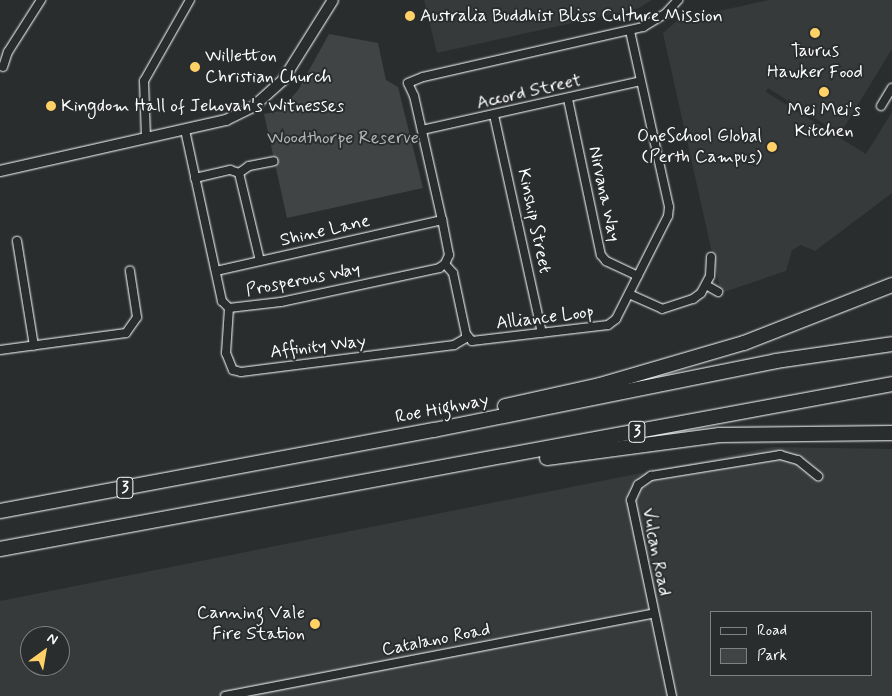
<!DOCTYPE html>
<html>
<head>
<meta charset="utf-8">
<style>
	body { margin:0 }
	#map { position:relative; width:892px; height:696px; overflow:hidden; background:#2a2d2e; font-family:Mynerve,sans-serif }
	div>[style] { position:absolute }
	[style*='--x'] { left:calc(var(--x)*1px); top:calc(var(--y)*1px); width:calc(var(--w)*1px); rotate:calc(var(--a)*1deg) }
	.built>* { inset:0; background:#373a3b }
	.green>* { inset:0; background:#414445 }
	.roads { filter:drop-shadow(0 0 1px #fff) drop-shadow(0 0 1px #fff) }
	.minor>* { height:8px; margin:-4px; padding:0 4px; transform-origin:4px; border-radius:4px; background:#2a2d2e }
	.tertiary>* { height:10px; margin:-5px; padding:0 5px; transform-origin:5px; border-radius:5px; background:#2a2d2e }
	.motorway>* { height:14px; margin:-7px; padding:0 7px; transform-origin:7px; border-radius:7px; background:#2a2d2e }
	.dots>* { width:14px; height:14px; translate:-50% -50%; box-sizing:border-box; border:2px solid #2a2d2e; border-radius:50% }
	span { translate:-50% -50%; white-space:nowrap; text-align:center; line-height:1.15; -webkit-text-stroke:4px #2a2d2e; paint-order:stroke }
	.shield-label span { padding:1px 4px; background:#2a2d2e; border:1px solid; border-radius:4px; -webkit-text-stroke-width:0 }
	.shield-label { font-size:16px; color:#fff; font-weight:700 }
	.poi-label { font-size:18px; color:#fff }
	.left { translate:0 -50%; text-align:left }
	.right { translate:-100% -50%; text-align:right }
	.street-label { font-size:18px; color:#fff }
	.park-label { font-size:18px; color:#b3b4b5 }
	.legend { position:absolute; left:710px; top:611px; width:162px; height:65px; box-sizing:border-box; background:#2a2d2e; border:1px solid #7f8182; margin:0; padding:6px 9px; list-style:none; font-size:15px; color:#fff }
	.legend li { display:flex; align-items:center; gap:10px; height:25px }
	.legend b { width:25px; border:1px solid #7f8182 }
	.north { position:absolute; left:20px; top:626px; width:50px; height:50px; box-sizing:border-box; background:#2a2d2e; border:1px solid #7f8182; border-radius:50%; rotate:32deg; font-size:14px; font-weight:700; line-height:20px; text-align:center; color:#fff }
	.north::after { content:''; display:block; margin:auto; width:18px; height:22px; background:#ffd166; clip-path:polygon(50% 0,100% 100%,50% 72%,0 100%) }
</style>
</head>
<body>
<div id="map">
	<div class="built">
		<i style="clip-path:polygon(424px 0,652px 0,639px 8px,437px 53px)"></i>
		<i style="clip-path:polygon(769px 0,892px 0,892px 49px,840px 134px,768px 88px,766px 92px,866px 154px,892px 112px,892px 193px,815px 251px,801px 245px,792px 250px,786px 271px,721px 293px,663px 33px,678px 20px)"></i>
		<i style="clip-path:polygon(evenodd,772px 447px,892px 449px,892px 696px,0 696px,0 601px,772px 447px,711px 612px,871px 612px,871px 675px,711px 675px,711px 612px,772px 447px,30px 636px,60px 636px,60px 666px,30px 666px,30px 636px)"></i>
	</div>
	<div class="green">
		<i style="clip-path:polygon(329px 34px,378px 43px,386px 80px,398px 87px,423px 188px,287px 218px,264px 114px,280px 111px,298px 90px)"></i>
	</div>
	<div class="roads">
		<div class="minor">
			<i style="--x:630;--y:31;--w:180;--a:77.5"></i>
			<i style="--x:669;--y:207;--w:9;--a:96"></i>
			<i style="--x:668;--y:216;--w:115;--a:116.8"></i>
			<i style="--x:616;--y:319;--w:10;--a:143"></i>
			<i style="--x:608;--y:325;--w:137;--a:173.3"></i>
			<i style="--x:472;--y:341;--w:9;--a:-131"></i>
			<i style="--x:466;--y:334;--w:62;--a:-102"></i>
			<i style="--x:453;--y:273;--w:12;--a:-132"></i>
			<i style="--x:445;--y:264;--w:10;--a:-66"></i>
			<i style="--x:449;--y:255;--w:36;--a:-101"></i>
			<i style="--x:442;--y:220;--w:127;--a:-102.7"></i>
			<i style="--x:414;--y:96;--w:14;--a:-115"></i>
			<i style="--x:408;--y:83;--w:16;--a:-22"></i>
			<i style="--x:423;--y:77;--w:226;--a:-12.8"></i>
			<i style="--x:643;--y:27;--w:27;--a:-31"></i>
			<i style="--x:666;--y:13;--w:18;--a:-47"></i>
			<i style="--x:3;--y:67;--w:16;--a:-72"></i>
			<i style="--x:8;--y:52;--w:62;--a:-57.6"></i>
			<i style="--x:568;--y:99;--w:159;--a:78.1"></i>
			<i style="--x:601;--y:255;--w:8;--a:50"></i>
			<i style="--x:606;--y:261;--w:35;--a:25"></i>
			<i style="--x:881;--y:106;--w:21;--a:-59"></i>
			<i style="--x:494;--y:115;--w:223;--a:77.6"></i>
			<i style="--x:185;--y:130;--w:175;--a:77.8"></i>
			<i style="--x:222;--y:301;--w:10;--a:45"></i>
			<i style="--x:229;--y:308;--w:52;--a:-6.6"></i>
			<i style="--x:281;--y:302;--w:162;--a:-12.1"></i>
			<i style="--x:439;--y:268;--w:7;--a:-34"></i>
			<i style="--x:422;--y:130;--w:224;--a:-12.6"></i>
			<i style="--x:146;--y:138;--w:57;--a:-92"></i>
			<i style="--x:144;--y:81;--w:93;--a:-60.4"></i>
			<i style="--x:239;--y:173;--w:90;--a:76.6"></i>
			<i style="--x:195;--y:178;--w:36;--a:-13"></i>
			<i style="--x:230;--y:170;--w:9;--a:18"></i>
			<i style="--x:239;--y:173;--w:12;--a:-35"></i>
			<i style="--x:249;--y:166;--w:25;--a:-11"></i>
			<i style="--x:17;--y:241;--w:106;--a:80.8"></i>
			<i style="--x:216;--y:271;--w:232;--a:-12.7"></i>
			<i style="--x:706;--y:285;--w:14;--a:30"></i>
			<i style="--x:629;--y:294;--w:36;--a:24"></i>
			<i style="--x:662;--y:309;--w:33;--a:-18"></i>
			<i style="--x:693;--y:299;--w:10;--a:-37"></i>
			<i style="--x:701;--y:293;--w:19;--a:-62"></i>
			<i style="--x:710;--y:276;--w:19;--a:-87"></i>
			<i style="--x:229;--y:308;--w:45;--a:93.8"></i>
			<i style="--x:226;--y:353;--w:18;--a:68"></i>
			<i style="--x:233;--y:370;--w:8;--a:14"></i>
			<i style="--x:241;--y:372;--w:215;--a:-7.2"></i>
			<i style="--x:454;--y:345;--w:16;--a:-30"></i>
			<i style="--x:0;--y:350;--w:127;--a:-7.7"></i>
			<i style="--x:126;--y:333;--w:19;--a:-55"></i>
			<i style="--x:137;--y:317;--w:47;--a:-98.7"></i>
			<i style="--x:225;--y:696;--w:435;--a:-10.9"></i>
			<i style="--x:672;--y:696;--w:200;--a:-101.8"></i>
			<i style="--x:631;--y:500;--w:17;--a:-65"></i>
			<i style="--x:638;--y:485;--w:16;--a:-35"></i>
			<i style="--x:651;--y:476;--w:131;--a:-9.2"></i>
			<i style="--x:780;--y:455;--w:19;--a:16"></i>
			<i style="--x:798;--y:460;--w:26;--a:39"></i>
		</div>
		<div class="tertiary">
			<i style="--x:0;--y:171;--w:232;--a:-12.7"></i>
			<i style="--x:226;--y:120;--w:30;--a:-26"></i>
			<i style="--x:253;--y:107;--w:40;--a:-42"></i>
			<i style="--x:283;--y:80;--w:94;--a:-58"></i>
		</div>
		<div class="motorway">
			<i style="--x:505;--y:406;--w:97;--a:-12.5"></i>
			<i style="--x:600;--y:385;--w:150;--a:-16.3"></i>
			<i style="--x:744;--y:343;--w:159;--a:-21.4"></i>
			<i style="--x:547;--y:458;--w:174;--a:-7.6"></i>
			<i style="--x:719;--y:435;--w:173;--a:-0.7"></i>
			<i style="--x:0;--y:511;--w:441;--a:-10.6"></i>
			<i style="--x:434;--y:430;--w:349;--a:-11.4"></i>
			<i style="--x:776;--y:361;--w:117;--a:-8.3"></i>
			<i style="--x:0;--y:549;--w:907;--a:-10.48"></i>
		</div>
	</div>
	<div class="dots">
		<i style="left:410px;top:16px;background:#ffd166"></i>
		<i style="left:815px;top:33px;background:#ffd166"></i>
		<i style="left:195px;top:67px;background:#ffd166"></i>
		<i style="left:824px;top:92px;background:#ffd166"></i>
		<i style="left:51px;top:106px;background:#ffd166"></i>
		<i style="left:772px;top:147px;background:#ffd166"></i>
		<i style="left:315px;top:624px;background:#ffd166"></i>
	</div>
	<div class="shield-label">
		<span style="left:637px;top:432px">3</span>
		<span style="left:125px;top:488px">3</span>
	</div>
	<div class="poi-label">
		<span class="left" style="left:420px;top:16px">Australia Buddhist Bliss Culture Mission</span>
		<span style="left:815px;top:62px">Taurus<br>Hawker Food</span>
		<span class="left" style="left:205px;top:67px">Willetton<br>Christian Church</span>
		<span class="left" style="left:61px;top:106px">Kingdom Hall of Jehovah's Witnesses</span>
		<span style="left:824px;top:121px">Mei Mei's<br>Kitchen</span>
		<span class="right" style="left:762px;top:147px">OneSchool Global<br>(Perth Campus)</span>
		<span class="right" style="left:305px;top:624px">Canning Vale<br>Fire Station</span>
	</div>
	<div class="street-label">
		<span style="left:529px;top:92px;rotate:-13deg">Accord Street</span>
		<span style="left:604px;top:194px;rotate:78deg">Nirvana Way</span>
		<span style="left:534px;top:221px;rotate:78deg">Kinship Street</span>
		<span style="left:325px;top:231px;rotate:-13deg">Shine Lane</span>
		<span style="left:303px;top:280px;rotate:-11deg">Prosperous Way</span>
		<span style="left:545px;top:318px;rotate:-7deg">Alliance Loop</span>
		<span style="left:318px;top:347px;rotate:-7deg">Affinity Way</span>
		<span style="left:442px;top:409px;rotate:-11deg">Roe Highway</span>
		<span style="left:656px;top:552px;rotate:79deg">Vulcan Road</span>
		<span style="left:436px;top:640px;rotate:-11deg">Catalano Road</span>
	</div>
	<div class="park-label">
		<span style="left:343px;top:138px">Woodthorpe Reserve</span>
	</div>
	<ul class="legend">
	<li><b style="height:6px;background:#2a2d2e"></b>Road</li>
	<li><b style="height:14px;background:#414445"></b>Park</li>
	</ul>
	<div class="north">N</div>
</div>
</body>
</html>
